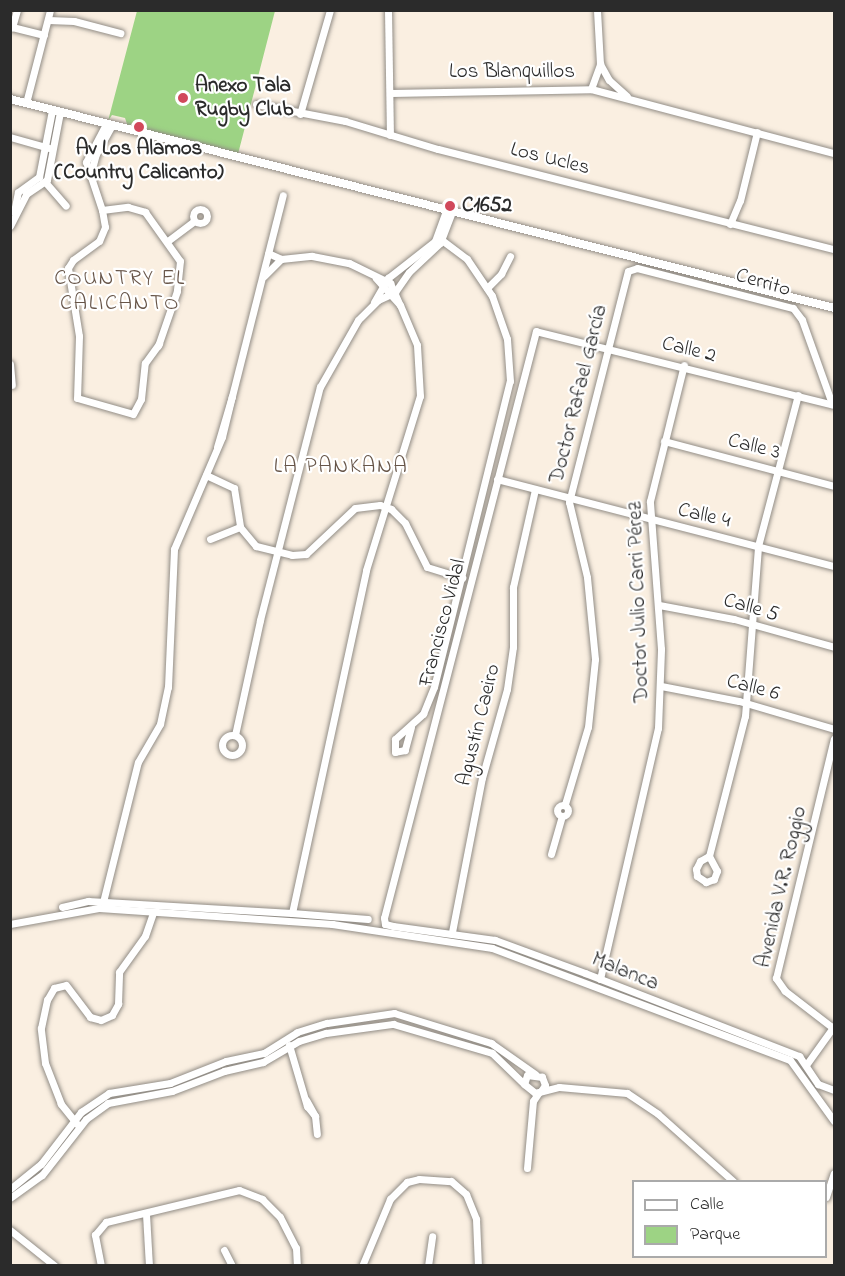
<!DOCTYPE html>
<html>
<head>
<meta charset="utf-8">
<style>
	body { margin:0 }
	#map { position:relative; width:845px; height:1276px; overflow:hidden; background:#faefe1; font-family:"Indie Flower",sans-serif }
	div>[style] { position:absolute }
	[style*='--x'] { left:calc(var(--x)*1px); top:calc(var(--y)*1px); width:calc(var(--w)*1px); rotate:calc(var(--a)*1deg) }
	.green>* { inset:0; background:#9dd384 }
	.roads { filter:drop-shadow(0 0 2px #928d86) drop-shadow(0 0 2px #928d86) }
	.minor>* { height:7px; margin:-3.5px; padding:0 3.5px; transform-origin:3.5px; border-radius:3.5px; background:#fff }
	.minor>.ring { margin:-3.5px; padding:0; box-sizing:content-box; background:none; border:7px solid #fff; border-radius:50% }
	.major>* { height:8px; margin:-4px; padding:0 4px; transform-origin:4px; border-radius:4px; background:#fff }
	.dots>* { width:16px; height:16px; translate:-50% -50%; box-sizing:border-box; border:3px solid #fff; border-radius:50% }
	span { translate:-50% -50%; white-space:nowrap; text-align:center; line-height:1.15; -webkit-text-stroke:4.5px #fff; paint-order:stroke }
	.street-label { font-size:21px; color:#2b2b2b }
	.poi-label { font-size:21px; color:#2b2b2b; font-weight:700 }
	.left { translate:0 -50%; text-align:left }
	.neighbourhood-label { font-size:22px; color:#675548; letter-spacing:1.5px }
	.frame { position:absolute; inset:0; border:12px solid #2b2b2b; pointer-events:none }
	.legend { position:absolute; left:632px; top:1180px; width:195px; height:78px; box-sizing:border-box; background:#fff; border:2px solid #aaa; margin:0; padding:8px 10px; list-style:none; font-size:18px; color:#2b2b2b }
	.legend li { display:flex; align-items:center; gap:12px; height:30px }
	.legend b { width:30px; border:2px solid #aaa }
</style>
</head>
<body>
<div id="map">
	<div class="green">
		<i style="clip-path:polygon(137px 11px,275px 11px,238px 154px,128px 127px,125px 118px,112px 115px,108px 121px)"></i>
	</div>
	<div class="roads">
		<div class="minor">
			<i style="--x:17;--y:10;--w:18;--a:106"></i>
			<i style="--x:12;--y:27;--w:33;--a:14"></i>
			<i style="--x:388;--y:10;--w:125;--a:89.1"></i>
			<i style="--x:48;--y:20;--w:26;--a:2"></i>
			<i style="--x:74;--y:21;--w:48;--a:14.6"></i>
			<i style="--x:600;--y:64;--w:18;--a:61"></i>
			<i style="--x:609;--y:80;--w:24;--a:42"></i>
			<i style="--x:591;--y:89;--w:27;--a:-70"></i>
			<i style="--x:600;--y:64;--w:54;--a:-93.2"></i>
			<i style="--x:391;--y:93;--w:200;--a:-1.1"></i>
			<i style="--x:591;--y:89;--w:251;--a:14.8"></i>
			<i style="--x:26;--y:103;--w:96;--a:-75.5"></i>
			<i style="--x:256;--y:104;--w:91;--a:10.8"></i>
			<i style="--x:345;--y:121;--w:97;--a:16.8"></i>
			<i style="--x:438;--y:149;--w:408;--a:14.2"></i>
			<i style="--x:300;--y:114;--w:108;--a:-73.9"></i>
			<i style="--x:106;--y:124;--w:43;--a:117.8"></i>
			<i style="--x:86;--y:162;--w:51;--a:71.6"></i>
			<i style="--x:102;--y:210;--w:26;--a:-7"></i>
			<i style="--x:128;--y:207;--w:18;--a:16"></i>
			<i style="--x:145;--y:212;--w:60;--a:54.5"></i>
			<i style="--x:180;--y:261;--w:30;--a:96"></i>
			<i style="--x:177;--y:291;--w:58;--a:109.1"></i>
			<i style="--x:10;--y:137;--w:41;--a:15.8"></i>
			<i style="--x:90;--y:176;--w:23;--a:-75"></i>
			<i style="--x:96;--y:154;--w:33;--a:-61"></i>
			<i style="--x:46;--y:183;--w:30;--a:49"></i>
			<i class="ring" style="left:193px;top:209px;width:7px;height:7px"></i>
			<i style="--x:102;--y:210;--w:17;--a:80"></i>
			<i style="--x:105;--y:227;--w:15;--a:113"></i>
			<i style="--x:99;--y:241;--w:32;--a:144"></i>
			<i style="--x:73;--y:260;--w:9;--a:122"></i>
			<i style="--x:68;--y:268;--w:69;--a:80.8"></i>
			<i style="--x:79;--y:336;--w:62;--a:91.8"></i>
			<i style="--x:77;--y:398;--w:58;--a:15.9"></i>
			<i style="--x:133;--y:414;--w:17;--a:-62"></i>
			<i style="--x:141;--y:399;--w:36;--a:-84"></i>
			<i style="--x:145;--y:363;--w:24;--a:-54"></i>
			<i style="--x:14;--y:212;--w:20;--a:-79"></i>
			<i style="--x:18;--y:192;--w:26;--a:-36"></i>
			<i style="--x:39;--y:177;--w:68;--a:-79"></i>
			<i style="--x:730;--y:224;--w:25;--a:-67"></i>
			<i style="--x:740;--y:201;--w:71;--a:-76.2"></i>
			<i style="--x:10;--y:226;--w:36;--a:-63"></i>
			<i style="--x:26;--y:194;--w:25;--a:-34"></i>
			<i style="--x:47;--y:180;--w:69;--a:-79.2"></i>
			<i style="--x:169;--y:240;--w:31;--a:-37"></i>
			<i style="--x:281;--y:259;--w:31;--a:-6"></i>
			<i style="--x:312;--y:256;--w:38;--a:11"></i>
			<i style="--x:349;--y:263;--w:46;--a:26"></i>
			<i style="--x:390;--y:283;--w:24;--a:66"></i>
			<i style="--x:400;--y:305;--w:36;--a:-132"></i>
			<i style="--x:264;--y:276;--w:24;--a:-45"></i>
			<i style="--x:281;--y:259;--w:14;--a:-155"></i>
			<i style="--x:487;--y:288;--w:20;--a:-45"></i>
			<i style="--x:501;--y:274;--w:20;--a:-63"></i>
			<i style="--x:374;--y:302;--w:28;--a:-60"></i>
			<i style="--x:388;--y:278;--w:60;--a:-38.2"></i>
			<i style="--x:435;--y:241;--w:33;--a:-70"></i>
			<i style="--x:10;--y:364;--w:21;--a:85"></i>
			<i style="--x:232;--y:396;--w:207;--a:-75.8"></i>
			<i style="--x:834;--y:405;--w:307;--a:-166.1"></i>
			<i style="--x:536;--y:331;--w:606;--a:104.52"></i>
			<i style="--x:384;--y:918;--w:6;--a:81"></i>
			<i style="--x:385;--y:924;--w:8;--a:14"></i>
			<i style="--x:393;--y:926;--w:103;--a:7.8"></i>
			<i style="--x:495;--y:940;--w:96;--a:20.1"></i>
			<i style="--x:585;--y:973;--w:230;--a:21.2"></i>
			<i style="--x:799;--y:1056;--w:34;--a:56"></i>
			<i style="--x:818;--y:1084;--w:17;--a:21"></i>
			<i style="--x:664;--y:441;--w:176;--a:14.8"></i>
			<i style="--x:206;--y:475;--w:31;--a:25"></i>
			<i style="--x:234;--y:488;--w:39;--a:81"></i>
			<i style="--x:240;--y:527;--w:25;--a:50"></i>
			<i style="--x:256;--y:546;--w:37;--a:14"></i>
			<i style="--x:292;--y:555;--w:14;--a:-4"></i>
			<i style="--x:306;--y:554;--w:67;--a:-43.2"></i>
			<i style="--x:355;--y:508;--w:25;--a:-7"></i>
			<i style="--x:380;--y:505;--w:12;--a:20"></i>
			<i style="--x:391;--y:509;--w:20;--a:45"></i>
			<i style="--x:405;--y:523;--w:49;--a:63.4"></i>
			<i style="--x:427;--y:567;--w:37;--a:17"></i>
			<i style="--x:497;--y:479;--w:348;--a:14.5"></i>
			<i style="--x:210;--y:539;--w:32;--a:-22"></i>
			<i style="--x:659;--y:605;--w:76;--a:10.6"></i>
			<i style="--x:734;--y:619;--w:104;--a:15.6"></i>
			<i style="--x:661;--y:686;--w:79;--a:10.9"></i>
			<i style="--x:739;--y:701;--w:99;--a:16.4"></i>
			<i style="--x:411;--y:727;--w:24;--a:105"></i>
			<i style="--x:405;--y:750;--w:10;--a:169"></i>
			<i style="--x:395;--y:752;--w:13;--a:-90"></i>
			<i style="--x:395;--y:739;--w:38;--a:-42"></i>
			<i style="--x:423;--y:714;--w:29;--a:-68"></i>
			<i style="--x:434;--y:687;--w:315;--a:-76.1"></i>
			<i style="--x:510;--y:381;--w:42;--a:-94.1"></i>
			<i style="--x:507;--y:339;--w:46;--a:-109.2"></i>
			<i style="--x:492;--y:296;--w:45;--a:-124"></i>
			<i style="--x:467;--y:259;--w:36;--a:-143"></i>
			<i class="ring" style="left:222px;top:735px;width:13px;height:13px"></i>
			<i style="--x:235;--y:735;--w:118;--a:-77.7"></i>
			<i style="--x:260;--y:620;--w:241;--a:-75.6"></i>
			<i style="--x:320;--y:387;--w:77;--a:-60.4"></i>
			<i style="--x:358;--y:320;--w:28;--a:-45"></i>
			<i style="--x:378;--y:300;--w:19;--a:-25"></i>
			<i style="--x:395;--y:292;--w:24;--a:-55"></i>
			<i style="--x:409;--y:272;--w:42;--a:-43.1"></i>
			<i style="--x:440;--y:243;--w:34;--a:-69"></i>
			<i style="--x:565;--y:804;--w:80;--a:-73.4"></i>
			<i style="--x:588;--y:727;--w:68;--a:-84.1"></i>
			<i style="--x:595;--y:659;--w:82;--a:-95.6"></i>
			<i style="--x:587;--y:577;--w:77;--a:-103.5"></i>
			<i style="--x:569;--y:502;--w:238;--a:-75.7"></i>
			<i style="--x:628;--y:271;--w:9;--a:-18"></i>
			<i style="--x:637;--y:268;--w:161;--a:14.4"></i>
			<i style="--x:793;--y:308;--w:15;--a:53"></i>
			<i style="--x:802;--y:320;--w:89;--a:70.3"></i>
			<i class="ring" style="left:557.5px;top:805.5px;width:4px;height:4px"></i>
			<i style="--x:551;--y:854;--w:37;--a:-74"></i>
			<i style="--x:709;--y:856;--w:17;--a:62"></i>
			<i style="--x:717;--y:871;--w:9;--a:111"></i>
			<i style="--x:714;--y:879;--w:9;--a:159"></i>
			<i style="--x:706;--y:882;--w:11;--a:-146"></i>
			<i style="--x:697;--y:876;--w:7;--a:-98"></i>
			<i style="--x:696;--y:869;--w:9;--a:-63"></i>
			<i style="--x:700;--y:861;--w:10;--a:-29"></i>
			<i style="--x:709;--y:856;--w:145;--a:-75.6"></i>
			<i style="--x:745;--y:716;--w:170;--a:-85.6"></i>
			<i style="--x:758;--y:546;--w:156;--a:-75.2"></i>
			<i style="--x:103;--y:902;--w:144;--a:-76"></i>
			<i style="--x:138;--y:762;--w:44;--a:-59.9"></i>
			<i style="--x:160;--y:724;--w:38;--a:-78"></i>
			<i style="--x:168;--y:687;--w:138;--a:-87.5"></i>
			<i style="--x:174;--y:549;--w:122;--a:-66.8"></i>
			<i style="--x:222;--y:437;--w:42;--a:-76.3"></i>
			<i style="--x:232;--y:396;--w:53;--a:106.4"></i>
			<i style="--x:62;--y:907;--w:27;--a:-13"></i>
			<i style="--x:88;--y:901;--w:204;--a:3.4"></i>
			<i style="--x:292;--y:913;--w:351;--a:-77.8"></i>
			<i style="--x:366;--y:570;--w:182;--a:-72.8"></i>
			<i style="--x:420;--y:396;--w:51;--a:-93.4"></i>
			<i style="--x:417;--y:345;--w:43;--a:-113"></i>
			<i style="--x:292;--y:913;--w:76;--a:4.5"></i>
			<i style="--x:10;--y:924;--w:90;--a:-10.2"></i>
			<i style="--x:99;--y:908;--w:234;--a:3.9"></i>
			<i style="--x:332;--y:924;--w:162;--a:8.5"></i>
			<i style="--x:492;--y:948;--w:318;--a:20.6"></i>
			<i style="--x:790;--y:1060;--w:75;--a:54.2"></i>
			<i style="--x:452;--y:932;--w:157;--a:-79"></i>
			<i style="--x:482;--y:778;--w:92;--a:-74.3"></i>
			<i style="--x:507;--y:689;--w:42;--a:-81.9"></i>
			<i style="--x:513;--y:647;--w:60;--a:-90"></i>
			<i style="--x:513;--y:587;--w:100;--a:-77.3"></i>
			<i style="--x:600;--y:979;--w:258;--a:-77"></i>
			<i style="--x:658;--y:728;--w:79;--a:-87.8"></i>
			<i style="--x:661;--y:649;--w:148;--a:-94.3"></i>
			<i style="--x:650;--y:501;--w:140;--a:-76"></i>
			<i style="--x:833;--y:1028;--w:61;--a:-142.4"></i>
			<i style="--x:785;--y:991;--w:16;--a:-125"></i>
			<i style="--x:776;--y:978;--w:246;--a:-76.4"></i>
			<i style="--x:289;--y:1045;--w:64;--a:73.6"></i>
			<i style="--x:307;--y:1106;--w:13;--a:51"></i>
			<i style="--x:315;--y:1116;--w:18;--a:-119"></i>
			<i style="--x:806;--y:1065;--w:48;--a:-54.3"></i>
			<i style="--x:541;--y:1091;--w:7;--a:-56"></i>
			<i style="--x:545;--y:1085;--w:9;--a:-111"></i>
			<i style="--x:542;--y:1077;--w:15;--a:-172"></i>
			<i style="--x:527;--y:1075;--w:9;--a:108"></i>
			<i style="--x:524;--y:1084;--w:14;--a:39"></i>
			<i style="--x:535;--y:1093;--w:25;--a:-14"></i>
			<i style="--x:559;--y:1087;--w:68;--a:5"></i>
			<i style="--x:627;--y:1093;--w:37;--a:34"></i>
			<i style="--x:658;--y:1114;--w:102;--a:41.8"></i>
			<i style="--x:315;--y:1116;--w:18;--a:84"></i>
			<i style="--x:77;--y:1124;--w:26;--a:-129"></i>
			<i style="--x:61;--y:1104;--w:44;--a:-111.3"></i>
			<i style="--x:45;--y:1063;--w:35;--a:-97"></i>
			<i style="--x:41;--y:1028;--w:29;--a:-78"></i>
			<i style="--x:47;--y:1000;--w:14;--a:-60"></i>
			<i style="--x:54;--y:988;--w:12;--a:-14"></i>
			<i style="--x:66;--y:985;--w:40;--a:53"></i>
			<i style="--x:90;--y:1017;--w:11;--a:15"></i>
			<i style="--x:101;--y:1020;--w:12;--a:-24"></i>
			<i style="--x:112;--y:1015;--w:13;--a:-61"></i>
			<i style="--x:118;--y:1004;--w:32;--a:-88"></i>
			<i style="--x:119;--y:972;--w:44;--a:-54.2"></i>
			<i style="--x:145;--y:936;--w:24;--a:-71"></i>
			<i style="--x:527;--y:1168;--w:67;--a:-84.9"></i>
			<i style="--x:533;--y:1101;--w:11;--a:-56"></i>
			<i style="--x:10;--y:1189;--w:40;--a:-39"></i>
			<i style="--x:41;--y:1164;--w:66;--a:-52.4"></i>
			<i style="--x:81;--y:1112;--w:34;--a:-34"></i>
			<i style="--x:109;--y:1093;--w:62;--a:-9.3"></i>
			<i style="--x:170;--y:1083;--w:60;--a:-21.4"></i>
			<i style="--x:226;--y:1061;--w:39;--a:-12"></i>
			<i style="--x:264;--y:1053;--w:39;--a:-32"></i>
			<i style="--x:297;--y:1032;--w:31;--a:-17"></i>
			<i style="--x:327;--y:1023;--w:68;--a:-8.5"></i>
			<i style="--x:394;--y:1013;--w:102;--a:17.2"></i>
			<i style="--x:491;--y:1043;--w:54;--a:35.2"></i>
			<i style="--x:826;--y:1197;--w:25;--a:-72"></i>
			<i style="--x:10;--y:1198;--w:39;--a:-36"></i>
			<i style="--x:42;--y:1175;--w:71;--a:-51.8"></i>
			<i style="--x:86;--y:1119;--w:27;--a:-36"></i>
			<i style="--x:108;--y:1103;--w:65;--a:-10.6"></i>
			<i style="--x:172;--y:1091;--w:56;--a:-21"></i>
			<i style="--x:224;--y:1071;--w:40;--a:-13"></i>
			<i style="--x:263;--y:1062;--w:42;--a:-30.3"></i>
			<i style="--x:299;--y:1041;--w:28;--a:-17"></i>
			<i style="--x:326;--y:1033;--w:68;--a:-7.7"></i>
			<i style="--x:393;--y:1024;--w:103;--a:16.3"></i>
			<i style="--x:492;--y:1053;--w:45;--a:44.1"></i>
			<i style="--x:146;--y:1214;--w:52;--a:86.7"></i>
			<i style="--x:10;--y:1230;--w:58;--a:38.7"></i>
			<i style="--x:224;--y:1250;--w:18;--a:63"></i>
			<i style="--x:101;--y:1266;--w:32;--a:-101"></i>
			<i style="--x:95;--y:1235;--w:17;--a:-50"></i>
			<i style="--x:106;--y:1222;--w:137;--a:-13.5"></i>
			<i style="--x:239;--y:1190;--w:25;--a:21"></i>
			<i style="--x:262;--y:1199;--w:25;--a:45"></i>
			<i style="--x:280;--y:1217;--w:35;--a:63"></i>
			<i style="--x:296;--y:1248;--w:18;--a:87"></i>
			<i style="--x:362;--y:1266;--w:73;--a:-67.3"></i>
			<i style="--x:390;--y:1199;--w:24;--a:-45"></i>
			<i style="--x:407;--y:1182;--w:12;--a:-14"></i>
			<i style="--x:419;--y:1179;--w:32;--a:4"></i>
			<i style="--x:451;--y:1181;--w:20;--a:41"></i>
			<i style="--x:466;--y:1194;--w:27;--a:68"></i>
			<i style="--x:476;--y:1219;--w:47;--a:87.6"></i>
			<i style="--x:428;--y:1266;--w:30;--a:-82"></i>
		</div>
		<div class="major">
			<i style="--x:10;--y:99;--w:850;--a:14.23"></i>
		</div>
	</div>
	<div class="dots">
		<i style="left:183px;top:98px;background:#d1495b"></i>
		<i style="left:139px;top:127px;background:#d1495b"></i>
		<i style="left:450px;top:206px;background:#d1495b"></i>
	</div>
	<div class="street-label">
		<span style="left:512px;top:72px">Los Blanquillos</span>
		<span style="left:550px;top:159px;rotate:14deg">Los Ucles</span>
		<span style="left:763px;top:283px;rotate:16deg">Cerrito</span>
		<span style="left:689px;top:350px;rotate:14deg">Calle 2</span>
		<span style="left:579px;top:394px;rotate:-76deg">Doctor Rafael García</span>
		<span style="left:754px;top:447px;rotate:14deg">Calle 3</span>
		<span style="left:704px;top:516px;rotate:13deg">Calle 4</span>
		<span style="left:639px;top:602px;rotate:-92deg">Doctor Julio Carri Pérez</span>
		<span style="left:751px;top:608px;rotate:16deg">Calle 5</span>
		<span style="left:443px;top:623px;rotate:-75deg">Francisco Vidal</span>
		<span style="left:753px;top:688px;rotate:15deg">Calle 6</span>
		<span style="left:479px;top:725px;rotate:-76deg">Agustín Caeiro</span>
		<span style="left:782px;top:887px;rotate:-77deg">Avenida V.R. Roggio</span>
		<span style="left:625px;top:972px;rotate:22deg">Malanca</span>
	</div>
	<div class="poi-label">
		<span class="left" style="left:195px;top:98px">Anexo Tala<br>Rugby Club</span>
		<span style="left:139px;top:161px">Av Los Alamos<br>(Country Calicanto)</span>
		<span class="left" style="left:462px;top:206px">C1652</span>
	</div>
	<div class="neighbourhood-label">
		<span style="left:120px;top:292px">COUNTRY EL<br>CALICANTO</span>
		<span style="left:341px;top:468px">LA PANKANA</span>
	</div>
	<div class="frame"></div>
	<ul class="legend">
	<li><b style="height:8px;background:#fff"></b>Calle</li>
	<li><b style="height:16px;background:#9dd384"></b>Parque</li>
	</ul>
</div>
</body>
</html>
